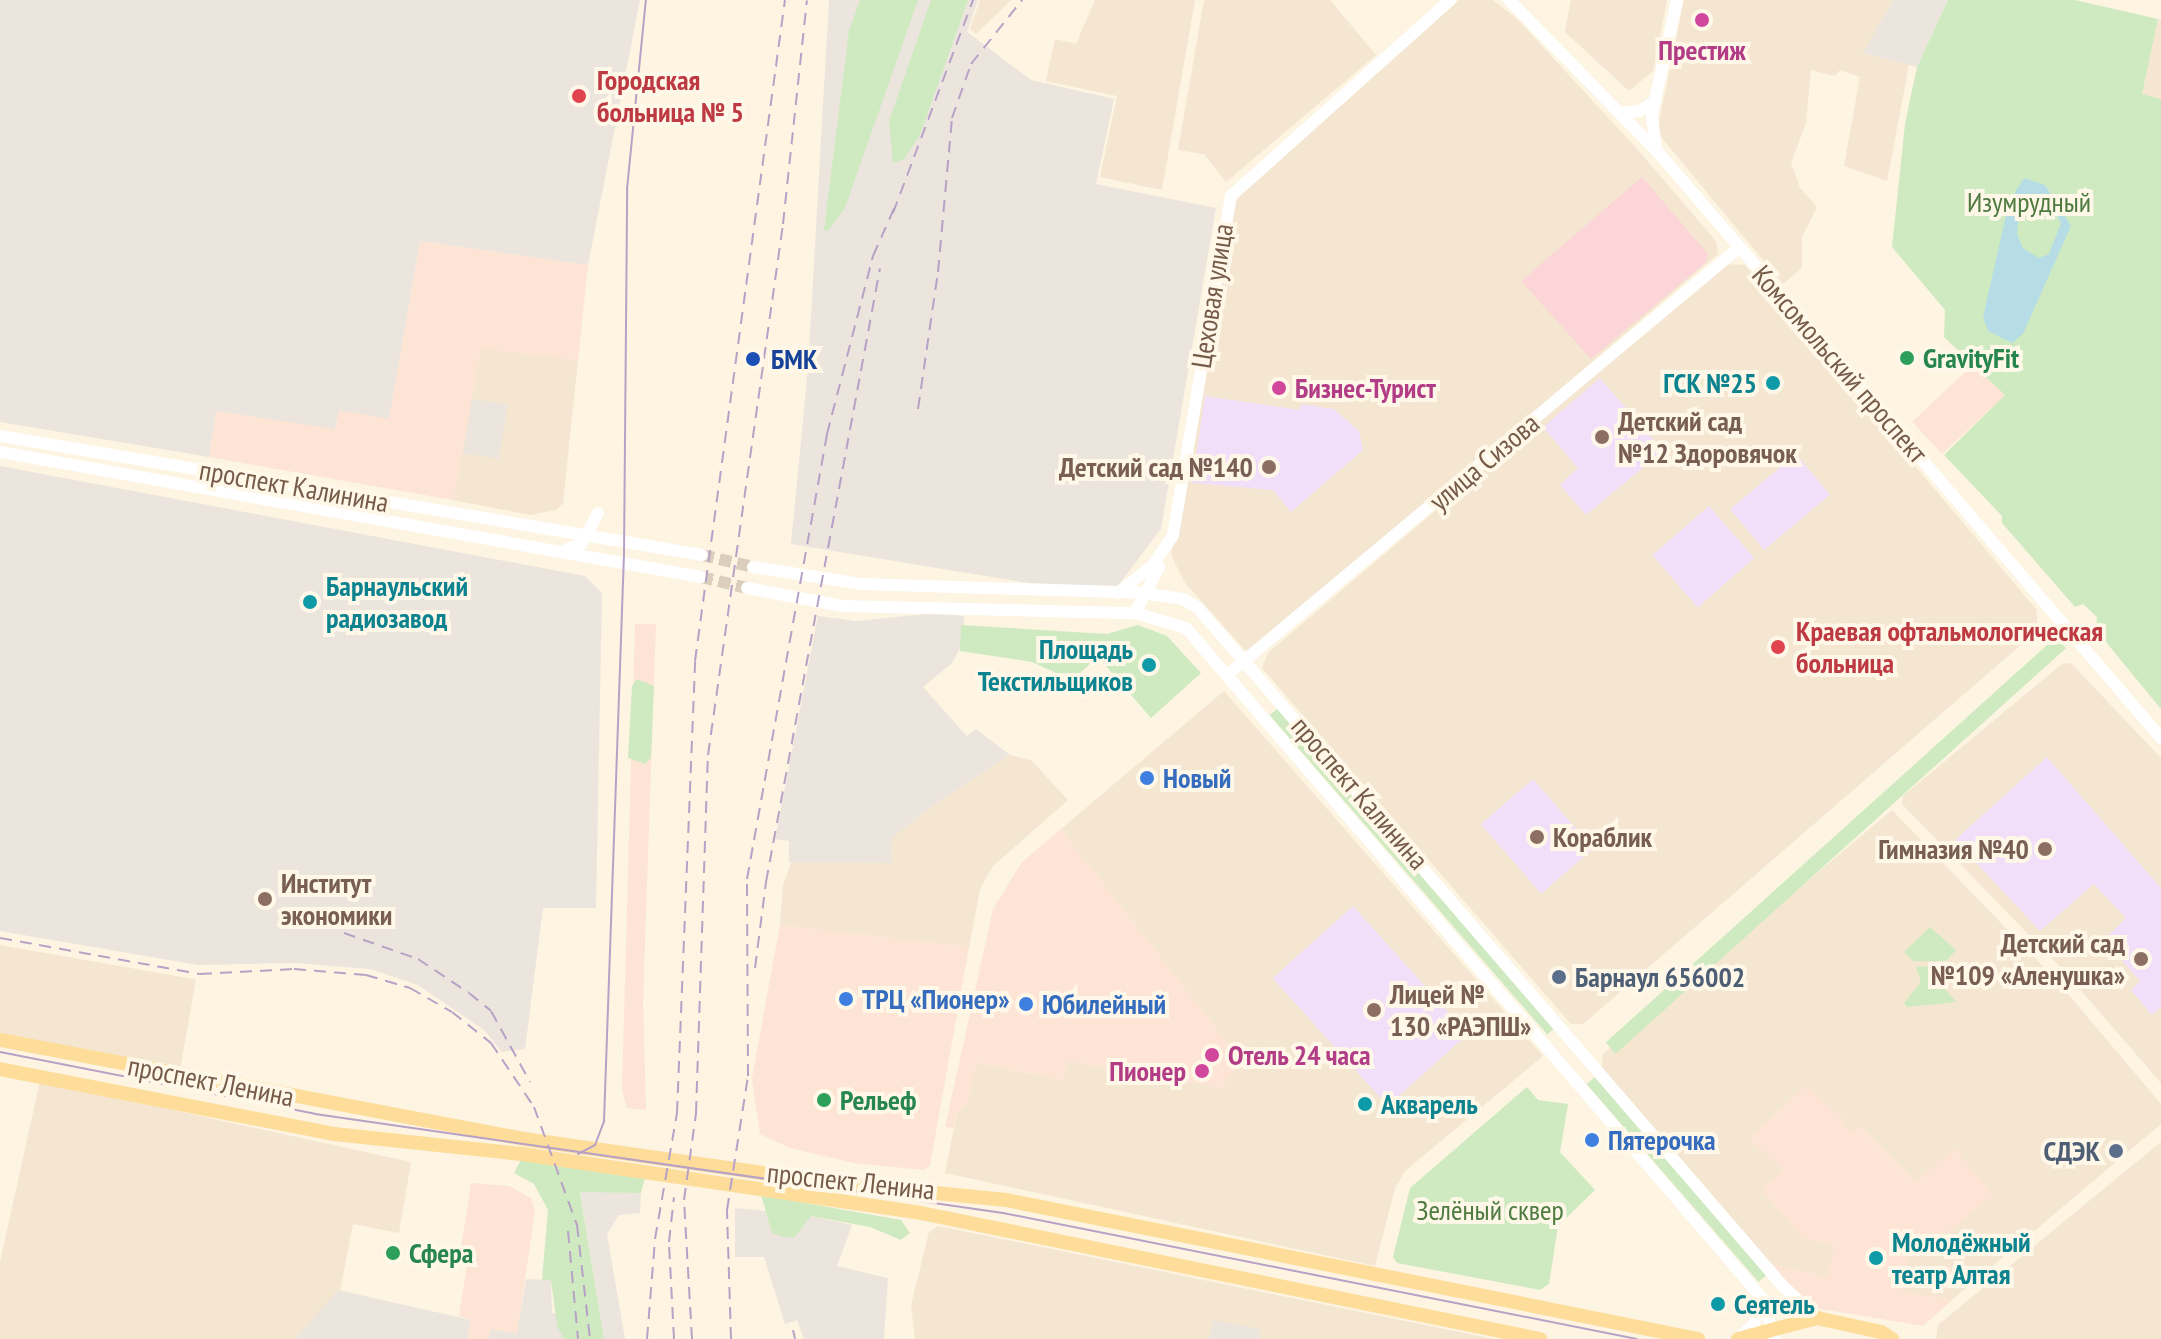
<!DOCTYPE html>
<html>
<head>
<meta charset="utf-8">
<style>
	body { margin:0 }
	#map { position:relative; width:2161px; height:1339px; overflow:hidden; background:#fdf4e2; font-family:"PT Sans Narrow",sans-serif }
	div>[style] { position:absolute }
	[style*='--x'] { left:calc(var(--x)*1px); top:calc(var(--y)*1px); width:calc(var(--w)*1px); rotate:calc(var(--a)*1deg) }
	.residential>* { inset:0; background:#f4e6d0; transform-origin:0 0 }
	.commercial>* { inset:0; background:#fde4d5; transform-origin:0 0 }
	.industrial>* { inset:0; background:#ebe5dd; transform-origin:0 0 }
	.education>* { inset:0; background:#f1dff9; transform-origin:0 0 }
	.medical>* { inset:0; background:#fbd5d7 }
	.green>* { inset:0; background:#cfeac1; transform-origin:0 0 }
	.water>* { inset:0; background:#b6dde6 }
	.secondary-tunnel>* { height:12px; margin-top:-6px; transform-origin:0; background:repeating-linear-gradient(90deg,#dbcebc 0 12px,transparent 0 18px) }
	.secondary>* { height:12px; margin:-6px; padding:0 6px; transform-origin:6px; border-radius:6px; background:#fff }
	.primary>* { height:14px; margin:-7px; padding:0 7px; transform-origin:7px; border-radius:7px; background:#fddd99 }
	.tram>* { height:2px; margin:-1px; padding:0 1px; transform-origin:1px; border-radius:1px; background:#b7a1c6 }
	.rail>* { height:2px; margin-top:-1px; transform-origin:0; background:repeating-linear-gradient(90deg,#b7a1c6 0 12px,transparent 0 20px) }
	.dots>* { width:22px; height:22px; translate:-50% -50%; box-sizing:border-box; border:4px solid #fff8e9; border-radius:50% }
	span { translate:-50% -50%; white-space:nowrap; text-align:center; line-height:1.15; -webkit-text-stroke:8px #fff8e9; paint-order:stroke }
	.hotel-label { font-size:28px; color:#b23c85; font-weight:700 }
	.left { translate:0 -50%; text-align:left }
	.right { translate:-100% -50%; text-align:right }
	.health-label { font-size:28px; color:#be3a42; font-weight:700 }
	.park-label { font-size:28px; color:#4e7b40 }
	.street-label { font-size:28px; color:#755b48 }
	.leisure-label { font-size:28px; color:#27864d; font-weight:700 }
	.transit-label { font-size:28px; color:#164399; font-weight:700 }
	.culture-label { font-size:28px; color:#0d838f; font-weight:700 }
	.education-label { font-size:28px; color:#785e54; font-weight:700 }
	.shop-label { font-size:28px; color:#366cbe; font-weight:700 }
	.service-label { font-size:28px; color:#4e5e75; font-weight:700 }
</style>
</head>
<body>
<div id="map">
	<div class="residential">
		<i style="clip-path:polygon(980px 0,1011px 0,976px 34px,970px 29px)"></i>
		<i style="clip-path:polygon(1095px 0,1195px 0,1162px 190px,1100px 177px,1117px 96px,1046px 81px,1055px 39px,1076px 44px)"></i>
		<i style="clip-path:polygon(1204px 0,1330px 0,1376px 55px,1226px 182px,1204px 154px,1178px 150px)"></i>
		<i style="clip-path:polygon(1459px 0,1493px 0,1518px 20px,1638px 150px,1716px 241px,1718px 254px,1255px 650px,1245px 650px,1185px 583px,1171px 555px,1236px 197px)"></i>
		<i style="clip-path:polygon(1571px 0,1667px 0,1653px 71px,1629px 91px,1565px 32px)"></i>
		<i style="clip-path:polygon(1684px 0,1893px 0,1863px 53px,1909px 65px,1887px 181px,1844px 166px,1860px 77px,1840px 70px,1835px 76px,1811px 70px,1806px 123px,1791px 163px,1800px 188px,1817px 207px,1802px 237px,1802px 268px,1783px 284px,1657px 132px)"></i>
		<i style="clip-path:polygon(2158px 19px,2161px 20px,2161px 99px,2142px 94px)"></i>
		<i style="clip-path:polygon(1726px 264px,1745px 265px,2036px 609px,2038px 630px,1583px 1024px,1571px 1024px,1262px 668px,1268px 653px)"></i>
		<i style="clip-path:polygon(481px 348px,578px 360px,563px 503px,556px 510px,530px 515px,453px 500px)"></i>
		<i style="clip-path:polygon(2071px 663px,2161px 758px,2161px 1083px,2064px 971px,1902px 804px,1903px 796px,2062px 664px)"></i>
		<i style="clip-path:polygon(1224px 691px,1543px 1056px,1405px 1171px,1395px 1188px,1375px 1266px,945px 1173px,957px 1113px,968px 1102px,976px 1063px,1063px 1080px,1068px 1061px,1222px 1088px,1241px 1060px,1061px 829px)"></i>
		<i style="clip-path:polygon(1010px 755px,1031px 760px,1068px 800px,993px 866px,980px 889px,969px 947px,780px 925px,783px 885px,791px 862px,891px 863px,892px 838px,936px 803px)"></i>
		<i style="clip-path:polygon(1892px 810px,2058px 982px,2161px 1104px,2161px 1124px,1952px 1300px,1901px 1292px,1909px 1251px,1954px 1149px,1916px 1182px,1861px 1127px,1849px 1133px,1842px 1118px,1807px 1086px,1769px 1120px,1757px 1142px,1783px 1170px,1761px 1189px,1803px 1238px,1835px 1245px,1828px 1277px,1770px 1264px,1602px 1068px,1603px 1054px)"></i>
		<i style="left:0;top:945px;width:199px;height:88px;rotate:10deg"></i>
		<i style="clip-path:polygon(40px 1081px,411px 1162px,399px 1233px,353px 1224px,340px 1291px,295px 1339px,0 1339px,0 1262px)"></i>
		<i style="clip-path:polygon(2161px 1142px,2161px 1339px,1936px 1339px,1938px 1325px)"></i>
		<i style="clip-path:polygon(938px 1226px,1494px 1339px,915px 1339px,911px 1305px,929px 1232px)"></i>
	</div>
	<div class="commercial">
		<i style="clip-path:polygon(420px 241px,588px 265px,578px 360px,481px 349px,453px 500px,209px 457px,216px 411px,336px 428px,338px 410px,389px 418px)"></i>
		<i style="left:1975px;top:363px;width:44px;height:86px;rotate:47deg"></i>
		<i style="clip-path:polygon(635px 624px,656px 624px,643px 1001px,646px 1110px,627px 1108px,622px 1089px)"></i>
		<i style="clip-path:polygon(1061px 829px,1241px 1060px,1222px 1088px,1068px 1061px,1064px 1080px,977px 1063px,968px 1102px,957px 1113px,953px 1128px,945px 1127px,993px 909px,1022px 862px)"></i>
		<i style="clip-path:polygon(780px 925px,969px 947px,930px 1165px,924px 1170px,854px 1163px,790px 1148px,760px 1134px,752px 1078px)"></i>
		<i style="clip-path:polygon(1807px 1085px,1842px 1118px,1849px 1132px,1861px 1127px,1916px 1182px,1954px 1148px,1994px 1195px,1922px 1253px,1910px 1251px,1902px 1292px,1952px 1300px,1923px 1326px,1810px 1307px,1770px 1264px,1827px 1277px,1835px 1246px,1803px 1238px,1761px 1189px,1783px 1170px,1749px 1139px)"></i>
		<i style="clip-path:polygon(471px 1183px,509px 1186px,531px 1198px,535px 1211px,517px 1334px,491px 1329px,489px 1339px,467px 1339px,471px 1320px,459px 1316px,468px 1257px,460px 1255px)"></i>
	</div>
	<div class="industrial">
		<i style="clip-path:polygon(0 0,640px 0,588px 265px,420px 241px,389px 419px,339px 410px,335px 429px,216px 411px,209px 457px,0 422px)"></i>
		<i style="clip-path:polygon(829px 0,978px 0,967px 32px,1031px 80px,1114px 99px,1096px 184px,1216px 208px,1161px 529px,1114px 591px,1047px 586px,791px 544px,808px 368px)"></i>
		<i style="clip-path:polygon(1893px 0,1948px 0,1917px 67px,1863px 53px)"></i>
		<i style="left:472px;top:399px;width:36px;height:55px;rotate:9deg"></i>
		<i style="clip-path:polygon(0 466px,585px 576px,602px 593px,596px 908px,543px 908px,525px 1049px,502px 1052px,484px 1030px,418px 985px,370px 969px,294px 963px,198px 965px,0 931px)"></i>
		<i style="clip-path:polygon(936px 613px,964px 616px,963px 643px,952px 663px,923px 687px,967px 736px,976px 729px,1010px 755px,936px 803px,892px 838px,891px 863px,789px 862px,789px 841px,775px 839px,818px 616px,856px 621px)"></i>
		<i style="clip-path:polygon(580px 1191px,641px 1193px,640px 1213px,619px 1215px,607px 1234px,625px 1339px,604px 1339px)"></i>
		<i style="clip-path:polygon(735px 1208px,766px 1211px,772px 1232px,794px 1237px,811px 1216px,852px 1225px,837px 1266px,888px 1278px,884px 1339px,804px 1339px,797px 1320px,785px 1324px,764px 1257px,735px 1257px)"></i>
		<i style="clip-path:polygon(526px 1279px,551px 1280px,552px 1313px,560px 1315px,564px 1339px,489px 1339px,491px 1329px,517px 1334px)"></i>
		<i style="clip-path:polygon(338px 1290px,471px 1320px,467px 1339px,295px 1339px)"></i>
		<i style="clip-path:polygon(1213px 1320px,1261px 1329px,1259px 1339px,1209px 1339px)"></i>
	</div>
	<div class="education">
		<i style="clip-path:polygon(1600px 378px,1663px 451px,1586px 515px,1560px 485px,1578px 468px,1543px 427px)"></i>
		<i style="clip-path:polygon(1205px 396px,1300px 410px,1301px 404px,1334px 409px,1359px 431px,1363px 450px,1291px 512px,1273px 490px,1192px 483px)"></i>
		<i style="left:1796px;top:454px;width:53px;height:86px;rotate:50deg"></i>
		<i style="left:1709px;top:506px;width:69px;height:75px;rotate:49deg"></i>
		<i style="clip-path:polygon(2047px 757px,2161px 888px,2161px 1007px,2152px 1015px,2131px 990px,2140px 981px,2104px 940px,2126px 918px,2094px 884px,2040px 931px,1955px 840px)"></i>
		<i style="left:1533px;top:779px;width:92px;height:69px;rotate:49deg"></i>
		<i style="left:1353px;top:906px;width:172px;height:108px;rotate:48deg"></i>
	</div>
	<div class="medical">
		<i style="clip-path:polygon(1642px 177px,1708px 254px,1705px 263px,1591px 359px,1521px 281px)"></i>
	</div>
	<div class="green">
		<i style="clip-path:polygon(860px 0,918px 0,845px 208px,828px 231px,824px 230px,849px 31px)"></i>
		<i style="clip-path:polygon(931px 0,968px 0,920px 135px,904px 159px,893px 163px,889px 121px)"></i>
		<i style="clip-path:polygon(1948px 0,2075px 0,2158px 19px,2142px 94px,2161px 99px,2161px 709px,2096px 630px,2097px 617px,2083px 604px,2075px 607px,2002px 523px,2002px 516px,1944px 455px,2005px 395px,1944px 337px,1945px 310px,1892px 247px,1905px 124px,1917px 67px)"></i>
		<i style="clip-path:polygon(961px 625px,1107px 634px,1138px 625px,1167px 636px,1201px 673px,1151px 718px,1098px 657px,1072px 680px,1032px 662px,960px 651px)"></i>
		<i style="left:2056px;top:637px;width:15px;height:606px;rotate:48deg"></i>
		<i style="clip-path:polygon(637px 679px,654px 686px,651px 758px,645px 764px,628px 758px,632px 686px)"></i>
		<i style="left:1278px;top:708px;width:423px;height:11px;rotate:49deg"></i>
		<i style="clip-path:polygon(1930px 927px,1956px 950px,1946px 961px,1913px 961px,1904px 952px)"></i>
		<i style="clip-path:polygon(1942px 966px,1938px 981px,1956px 1002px,1907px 1007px,1904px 1003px,1921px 982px,1916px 967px)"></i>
		<i style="left:1595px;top:1077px;width:262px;height:11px;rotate:49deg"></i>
		<i style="clip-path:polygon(1527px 1087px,1538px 1100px,1568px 1104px,1560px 1152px,1595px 1190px,1558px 1226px,1549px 1284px,1540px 1290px,1397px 1263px,1393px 1257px,1410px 1188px)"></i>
		<i style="clip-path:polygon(521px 1160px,645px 1178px,641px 1193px,580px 1192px,604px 1339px,564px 1339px,557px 1326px,551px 1280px,542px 1280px,548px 1210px,534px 1184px,514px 1173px)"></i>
		<i style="clip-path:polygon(761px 1195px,901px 1220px,910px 1233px,901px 1240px,870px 1227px,811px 1216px,794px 1238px,781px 1236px,772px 1233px)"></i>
	</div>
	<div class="water">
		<i style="clip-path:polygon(evenodd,2024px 178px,2045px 185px,2071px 226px,2023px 334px,2012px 343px,1988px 331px,1983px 317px,2009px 202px,2024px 178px,2036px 199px,2053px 207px,2061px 223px,2049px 254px,2039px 258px,2023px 248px,2017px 234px,2019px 214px,2036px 199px)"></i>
	</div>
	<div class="secondary-tunnel">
		<i style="--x:702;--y:555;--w:52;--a:13.2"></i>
		<i style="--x:701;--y:577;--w:47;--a:13.4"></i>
	</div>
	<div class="secondary">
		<i style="--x:1509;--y:0;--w:211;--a:45.6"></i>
		<i style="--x:1657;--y:151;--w:774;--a:49.35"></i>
		<i style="--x:1621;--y:113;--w:19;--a:-6"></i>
		<i style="--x:1640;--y:111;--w:18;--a:-34"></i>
		<i style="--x:1656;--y:149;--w:35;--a:-97"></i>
		<i style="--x:1652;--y:114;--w:117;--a:-77.6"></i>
		<i style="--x:0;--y:436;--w:712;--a:9.62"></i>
		<i style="--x:0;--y:452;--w:712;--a:10.11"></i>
		<i style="--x:565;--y:550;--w:17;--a:-21"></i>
		<i style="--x:581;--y:544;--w:35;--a:-61"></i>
		<i style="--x:753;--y:567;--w:109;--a:8.9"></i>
		<i style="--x:861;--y:584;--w:280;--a:1.8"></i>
		<i style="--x:1141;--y:593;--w:42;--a:8.1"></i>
		<i style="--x:1183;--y:599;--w:17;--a:31"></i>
		<i style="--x:1198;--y:608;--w:893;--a:49.22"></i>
		<i style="--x:1781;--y:1284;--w:50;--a:43.4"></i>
		<i style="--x:747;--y:588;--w:97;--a:10.7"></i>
		<i style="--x:842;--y:606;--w:293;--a:1.4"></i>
		<i style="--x:1135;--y:613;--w:53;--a:16.4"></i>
		<i style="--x:1186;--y:628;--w:884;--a:49.31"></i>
		<i style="--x:1762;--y:1298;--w:43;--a:72.4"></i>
		<i style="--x:1118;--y:593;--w:45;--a:-38.7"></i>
		<i style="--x:1153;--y:565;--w:36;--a:-56"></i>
		<i style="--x:1173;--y:535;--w:344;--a:-80.3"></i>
		<i style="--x:1231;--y:196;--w:294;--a:-41.8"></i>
		<i style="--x:1135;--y:613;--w:52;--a:-62.4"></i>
		<i style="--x:1227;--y:675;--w:668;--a:-39.84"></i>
		<i style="--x:1739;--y:1338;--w:21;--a:-43"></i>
		<i style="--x:1754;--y:1324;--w:27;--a:-73"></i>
	</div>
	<div class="primary">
		<i style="--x:0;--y:1040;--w:533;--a:10.7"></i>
		<i style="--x:524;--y:1139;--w:314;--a:8.1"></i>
		<i style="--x:835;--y:1183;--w:172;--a:5.7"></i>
		<i style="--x:1006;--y:1200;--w:706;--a:11.36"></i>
		<i style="--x:0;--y:1069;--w:340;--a:11"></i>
		<i style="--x:334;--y:1134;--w:189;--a:6.1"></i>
		<i style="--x:522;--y:1154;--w:403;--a:8.4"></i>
		<i style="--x:921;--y:1213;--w:632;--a:11.51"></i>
		<i style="--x:1738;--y:1339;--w:82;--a:-14.9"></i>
		<i style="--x:1817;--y:1318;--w:66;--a:12.3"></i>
		<i style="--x:1881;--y:1332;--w:13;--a:32"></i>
	</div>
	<div class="tram">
		<i style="--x:0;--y:1052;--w:321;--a:11.1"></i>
		<i style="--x:315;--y:1114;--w:695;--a:8.19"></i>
		<i style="--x:1003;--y:1213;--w:646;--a:11.24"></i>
		<i style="--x:578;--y:1154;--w:19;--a:-28"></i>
		<i style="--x:595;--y:1145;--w:26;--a:-69"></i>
		<i style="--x:604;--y:1121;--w:567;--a:-87.98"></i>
		<i style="--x:624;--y:554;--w:365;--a:-89.5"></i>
		<i style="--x:627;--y:189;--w:190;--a:-84.3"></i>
	</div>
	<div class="rail">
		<i style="--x:893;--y:213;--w:228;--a:-69.4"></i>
		<i style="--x:918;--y:409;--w:138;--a:-81.7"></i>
		<i style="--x:938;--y:272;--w:155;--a:-84.8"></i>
		<i style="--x:952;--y:118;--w:57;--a:-70.6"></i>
		<i style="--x:971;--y:64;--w:82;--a:-51.4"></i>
		<i style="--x:344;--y:933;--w:78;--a:19.4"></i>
		<i style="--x:418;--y:959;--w:61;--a:33.7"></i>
		<i style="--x:469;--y:993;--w:28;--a:39"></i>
		<i style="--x:491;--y:1011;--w:81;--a:61.2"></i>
		<i style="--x:0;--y:938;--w:203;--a:10.2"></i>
		<i style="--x:200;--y:974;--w:94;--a:-3"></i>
		<i style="--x:294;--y:969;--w:72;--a:4.8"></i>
		<i style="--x:366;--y:975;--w:46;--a:16.5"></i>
		<i style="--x:410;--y:988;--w:48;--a:29.7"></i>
		<i style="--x:452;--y:1012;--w:50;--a:38.5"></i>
		<i style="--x:491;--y:1043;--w:77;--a:56.1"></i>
		<i style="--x:534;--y:1107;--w:126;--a:70"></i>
		<i style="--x:577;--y:1225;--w:115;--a:83.5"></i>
		<i style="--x:755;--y:968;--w:87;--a:-82.7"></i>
		<i style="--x:766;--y:882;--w:624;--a:-79.48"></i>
		<i style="--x:568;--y:1231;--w:108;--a:84.7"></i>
		<i style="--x:793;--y:1330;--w:9;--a:77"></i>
		<i style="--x:647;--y:1339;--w:100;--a:-85.4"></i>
		<i style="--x:655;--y:1239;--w:128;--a:-80.1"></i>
		<i style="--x:677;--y:1113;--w:452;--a:-87.7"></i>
		<i style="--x:695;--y:661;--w:667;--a:-82.25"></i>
		<i style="--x:674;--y:1339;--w:97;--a:-93"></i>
		<i style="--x:669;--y:1242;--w:45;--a:-83.7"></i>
		<i style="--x:692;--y:1339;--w:139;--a:-93.3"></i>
		<i style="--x:684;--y:1200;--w:88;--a:-82.1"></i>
		<i style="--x:696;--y:1113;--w:358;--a:-88.1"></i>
		<i style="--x:708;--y:755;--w:536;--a:-81.96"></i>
		<i style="--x:783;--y:224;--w:225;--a:-83.9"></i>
		<i style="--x:731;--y:1339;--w:129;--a:-91.8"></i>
		<i style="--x:727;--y:1210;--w:136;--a:-81.1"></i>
		<i style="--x:748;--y:1076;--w:197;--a:-90.3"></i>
		<i style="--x:747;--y:879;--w:452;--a:-79.8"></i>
		<i style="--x:827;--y:434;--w:184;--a:-75.5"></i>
		<i style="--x:873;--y:256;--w:57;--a:-66.1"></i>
	</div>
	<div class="dots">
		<i style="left:1702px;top:20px;background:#d1479c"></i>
		<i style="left:579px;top:96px;background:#e0444e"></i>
		<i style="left:1907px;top:358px;background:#2e9e5b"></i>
		<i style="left:753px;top:359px;background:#1a4fb4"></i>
		<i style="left:1773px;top:383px;background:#0f9aa8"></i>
		<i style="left:1279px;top:388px;background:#d1479c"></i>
		<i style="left:1602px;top:437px;background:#8d6e63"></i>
		<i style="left:1269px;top:467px;background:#8d6e63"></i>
		<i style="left:310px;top:602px;background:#0f9aa8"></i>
		<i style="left:1778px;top:647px;background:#e0444e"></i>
		<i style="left:1149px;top:665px;background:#0f9aa8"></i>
		<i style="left:1147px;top:778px;background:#3f7fe0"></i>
		<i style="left:1537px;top:837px;background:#8d6e63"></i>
		<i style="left:2045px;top:849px;background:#8d6e63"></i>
		<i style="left:265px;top:899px;background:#8d6e63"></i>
		<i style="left:2141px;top:959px;background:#8d6e63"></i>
		<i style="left:1559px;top:977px;background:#5c6f8a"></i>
		<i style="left:846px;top:999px;background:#3f7fe0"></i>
		<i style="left:1026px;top:1004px;background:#3f7fe0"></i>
		<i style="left:1374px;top:1010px;background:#8d6e63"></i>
		<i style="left:1212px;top:1055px;background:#d1479c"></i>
		<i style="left:1202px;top:1071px;background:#d1479c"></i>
		<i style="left:824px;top:1100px;background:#2e9e5b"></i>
		<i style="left:1365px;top:1104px;background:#0f9aa8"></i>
		<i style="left:1592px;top:1140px;background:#3f7fe0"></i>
		<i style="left:2116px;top:1151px;background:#5c6f8a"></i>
		<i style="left:393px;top:1253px;background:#2e9e5b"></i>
		<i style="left:1876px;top:1258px;background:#0f9aa8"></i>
		<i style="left:1718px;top:1304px;background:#0f9aa8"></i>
	</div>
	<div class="hotel-label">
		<span style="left:1702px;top:50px">Престиж</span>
		<span class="left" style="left:1295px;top:388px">Бизнес-Турист</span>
		<span class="left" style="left:1228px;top:1055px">Отель 24 часа</span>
		<span class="right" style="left:1186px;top:1071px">Пионер</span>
	</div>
	<div class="health-label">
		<span class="left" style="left:597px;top:96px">Городская<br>больница № 5</span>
		<span class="left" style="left:1796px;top:647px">Краевая офтальмологическая<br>больница</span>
	</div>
	<div class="park-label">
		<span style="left:2029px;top:202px">Изумрудный</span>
		<span style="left:1490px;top:1210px">Зелёный сквер</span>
	</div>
	<div class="street-label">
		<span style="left:1212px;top:296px;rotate:-81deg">Цеховая улица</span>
		<span style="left:1840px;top:364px;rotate:49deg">Комсомольский проспект</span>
		<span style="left:1484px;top:462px;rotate:-40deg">улица Сизова</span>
		<span style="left:294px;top:486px;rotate:10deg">проспект Калинина</span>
		<span style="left:1360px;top:793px;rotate:49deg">проспект Калинина</span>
		<span style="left:211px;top:1081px;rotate:11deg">проспект Ленина</span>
		<span style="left:851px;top:1181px;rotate:6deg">проспект Ленина</span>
	</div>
	<div class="leisure-label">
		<span class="left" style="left:1923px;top:358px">GravityFit</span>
		<span class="left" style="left:840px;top:1100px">Рельеф</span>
		<span class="left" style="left:409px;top:1253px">Сфера</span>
	</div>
	<div class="transit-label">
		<span class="left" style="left:771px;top:359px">БМК</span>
	</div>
	<div class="culture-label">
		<span class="right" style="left:1757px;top:383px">ГСК №25</span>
		<span class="left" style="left:326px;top:602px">Барнаульский<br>радиозавод</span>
		<span class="right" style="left:1133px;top:665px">Площадь<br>Текстильщиков</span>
		<span class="left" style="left:1381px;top:1104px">Акварель</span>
		<span class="left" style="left:1892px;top:1258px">Молодёжный<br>театр Алтая</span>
		<span class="left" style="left:1734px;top:1304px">Сеятель</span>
	</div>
	<div class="education-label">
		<span class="left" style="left:1618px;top:437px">Детский сад<br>№12 Здоровячок</span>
		<span class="right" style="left:1253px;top:467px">Детский сад №140</span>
		<span class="left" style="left:1553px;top:837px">Кораблик</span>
		<span class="right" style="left:2029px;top:849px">Гимназия №40</span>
		<span class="left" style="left:281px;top:899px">Институт<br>экономики</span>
		<span class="right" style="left:2125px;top:959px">Детский сад<br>№109 «Аленушка»</span>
		<span class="left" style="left:1390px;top:1010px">Лицей №<br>130 «РАЭПШ»</span>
	</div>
	<div class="shop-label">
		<span class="left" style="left:1163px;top:778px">Новый</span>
		<span class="left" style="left:862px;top:999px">ТРЦ «Пионер»</span>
		<span class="left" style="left:1042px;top:1004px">Юбилейный</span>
		<span class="left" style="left:1608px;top:1140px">Пятерочка</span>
	</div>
	<div class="service-label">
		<span class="left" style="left:1575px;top:977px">Барнаул 656002</span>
		<span class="right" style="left:2100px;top:1151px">СДЭК</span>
	</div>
</div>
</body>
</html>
